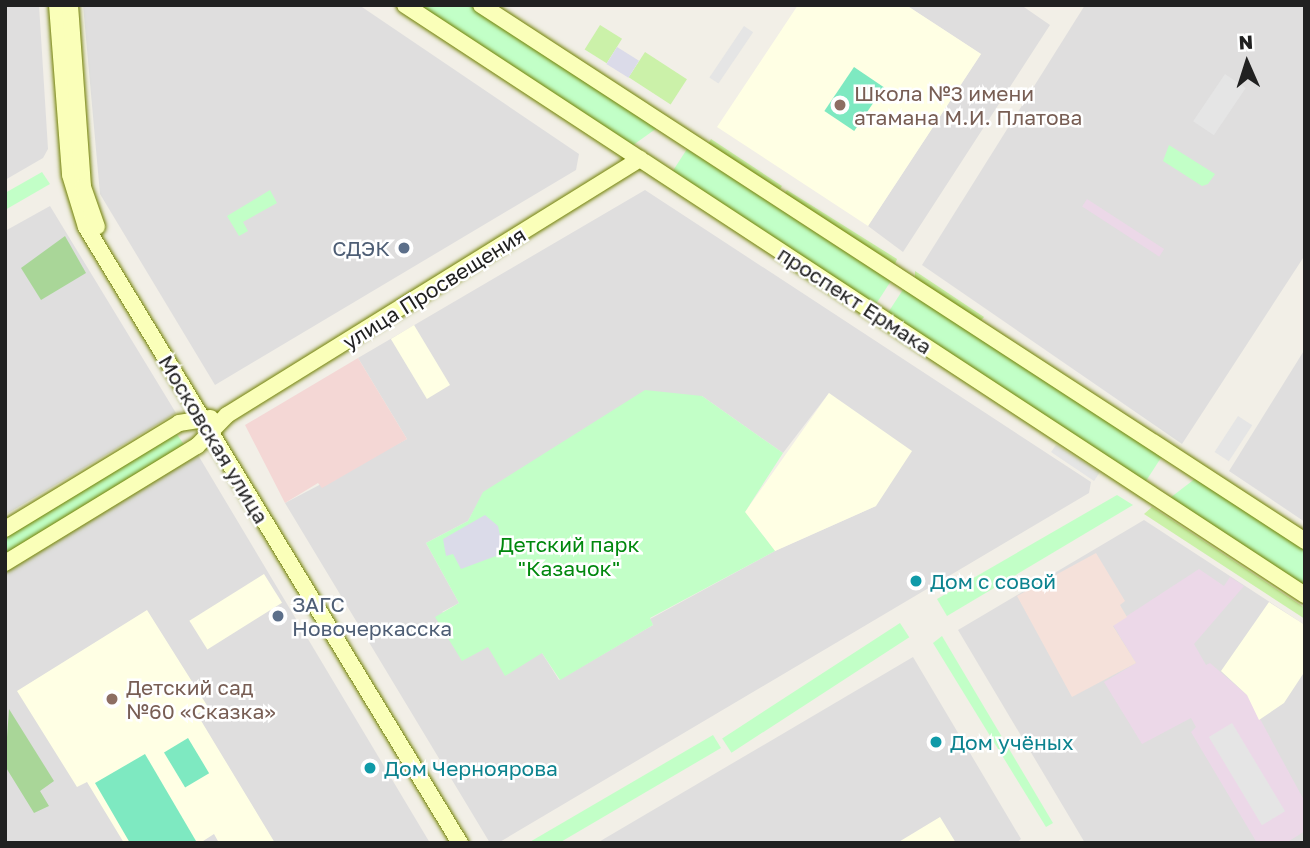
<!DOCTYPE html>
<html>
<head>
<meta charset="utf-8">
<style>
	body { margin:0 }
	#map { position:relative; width:1310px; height:848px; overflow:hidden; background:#f2efe7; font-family:"Golos Text",sans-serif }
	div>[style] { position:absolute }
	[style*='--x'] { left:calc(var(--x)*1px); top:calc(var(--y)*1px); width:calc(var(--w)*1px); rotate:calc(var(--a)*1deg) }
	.residential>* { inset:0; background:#dfdede }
	.commercial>* { inset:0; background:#f4d7d5 }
	.industrial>* { inset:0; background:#ecd8e8; transform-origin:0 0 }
	.education>* { inset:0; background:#ffffe4; transform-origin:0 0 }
	.military>* { inset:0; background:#f5e1da }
	.grass>* { inset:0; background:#cbf1a9; transform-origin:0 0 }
	.forest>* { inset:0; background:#a9d698 }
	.park>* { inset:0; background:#c2ffc7; transform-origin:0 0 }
	.pitch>* { inset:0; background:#7ee9c1; transform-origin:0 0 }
	.parking>* { inset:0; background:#e5e5e5; transform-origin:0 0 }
	.plaza>* { inset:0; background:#dbdbe9; transform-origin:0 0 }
	.roads { filter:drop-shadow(0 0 2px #718100) drop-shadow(0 0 2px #718100) }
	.secondary>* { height:16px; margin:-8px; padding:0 8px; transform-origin:8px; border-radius:8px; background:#faffb9 }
	.dots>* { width:19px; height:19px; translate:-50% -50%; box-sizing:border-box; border:4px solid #fff; border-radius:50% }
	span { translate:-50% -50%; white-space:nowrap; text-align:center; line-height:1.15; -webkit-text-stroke:5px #fff; paint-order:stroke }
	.education-label { font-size:21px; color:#785e54 }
	.left { translate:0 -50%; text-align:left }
	.service-label { font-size:21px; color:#4e5e75 }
	.right { translate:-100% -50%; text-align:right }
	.street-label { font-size:21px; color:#212121 }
	.park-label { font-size:21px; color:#01880e }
	.culture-label { font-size:21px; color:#0d838f }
	.frame { position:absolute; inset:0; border:7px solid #212121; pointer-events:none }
	.north { position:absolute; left:1212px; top:28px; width:70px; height:70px; -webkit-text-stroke:5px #fff; paint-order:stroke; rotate:357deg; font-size:19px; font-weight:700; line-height:28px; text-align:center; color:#212121 }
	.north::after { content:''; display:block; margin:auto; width:24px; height:32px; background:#212121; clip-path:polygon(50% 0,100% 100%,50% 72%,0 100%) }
</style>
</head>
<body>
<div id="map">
	<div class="residential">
		<i style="clip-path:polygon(5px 5px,39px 5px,48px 149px,43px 158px,5px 180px)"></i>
		<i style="clip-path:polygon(83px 5px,359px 5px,579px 154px,576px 170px,215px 385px,100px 194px)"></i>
		<i style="clip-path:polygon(906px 5px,1021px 5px,1050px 25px,903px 252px,868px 226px,981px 54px)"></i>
		<i style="clip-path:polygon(1085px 5px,1305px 5px,1305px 255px,1182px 444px,922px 265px)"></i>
		<i style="clip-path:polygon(evenodd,645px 190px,1091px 482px,1089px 493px,498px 843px,490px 843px,285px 503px,407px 439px,358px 358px,645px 190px,829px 393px,876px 506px,775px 551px,650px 619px,653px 625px,559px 680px,542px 653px,488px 647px,442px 612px,459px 603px,426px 543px,468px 521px,484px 492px,702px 396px,783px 453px,829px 393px)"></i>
		<i style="clip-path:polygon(50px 206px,176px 413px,5px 515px,5px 231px)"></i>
		<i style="clip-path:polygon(1305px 349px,1305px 522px,1229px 471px)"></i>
		<i style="clip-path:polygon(198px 455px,430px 843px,5px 843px,5px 573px)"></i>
		<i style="clip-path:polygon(1144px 520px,1305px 625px,1305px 843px,1085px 843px,958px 630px)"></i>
		<i style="clip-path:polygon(913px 657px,1021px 839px,1016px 843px,597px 843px)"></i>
	</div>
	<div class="commercial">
		<i style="clip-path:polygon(358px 358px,407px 439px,322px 488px,318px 483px,285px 503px,245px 425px)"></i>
	</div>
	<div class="industrial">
		<i style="left:1087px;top:199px;width:92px;height:9px;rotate:33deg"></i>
		<i style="clip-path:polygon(1199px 569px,1224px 586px,1230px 577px,1244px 586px,1194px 644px,1206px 665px,1210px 663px,1247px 695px,1305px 802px,1305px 831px,1286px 843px,1257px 843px,1191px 732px,1196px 727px,1191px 718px,1142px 744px,1104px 682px,1136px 663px,1113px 625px)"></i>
	</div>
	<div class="education">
		<i style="clip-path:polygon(798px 5px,906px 5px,981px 54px,868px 226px,717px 127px)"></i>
		<i style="left:414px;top:325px;width:70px;height:27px;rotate:59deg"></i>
		<i style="clip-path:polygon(829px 393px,912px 451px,876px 506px,775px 551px,745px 512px)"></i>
		<i style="left:264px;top:574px;width:34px;height:88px;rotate:58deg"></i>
		<i style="clip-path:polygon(1269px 602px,1305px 625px,1305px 671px,1284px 703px,1259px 720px,1247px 695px,1221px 671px)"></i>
		<i style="clip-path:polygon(147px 610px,208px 707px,197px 714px,275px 843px,219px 843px,214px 834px,200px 843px,124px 843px,87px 782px,77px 787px,17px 691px)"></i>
		<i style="clip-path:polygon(940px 817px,956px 843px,897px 843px)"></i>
	</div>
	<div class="military">
		<i style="clip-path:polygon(1096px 553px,1125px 601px,1120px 605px,1127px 617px,1113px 626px,1136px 663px,1072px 697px,1017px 596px)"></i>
	</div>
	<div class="grass">
		<i style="left:600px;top:25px;width:26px;height:29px;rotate:32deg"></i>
		<i style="left:645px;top:52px;width:50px;height:30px;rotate:33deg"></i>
		<i style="clip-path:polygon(711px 139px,782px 186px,778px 192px,708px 144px)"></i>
		<i style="clip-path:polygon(787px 190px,897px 259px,895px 264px,783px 196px)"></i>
		<i style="clip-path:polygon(915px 271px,984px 317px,978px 324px,915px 280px)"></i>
		<i style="clip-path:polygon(1152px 507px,1305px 608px,1305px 619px,1144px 514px)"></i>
	</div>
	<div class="forest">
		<i style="clip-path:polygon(65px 236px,86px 273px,41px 300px,21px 268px)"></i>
		<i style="clip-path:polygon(9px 709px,54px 781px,40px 791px,49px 806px,34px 813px,5px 766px)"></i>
	</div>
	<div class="park">
		<i style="clip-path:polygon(411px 5px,470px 5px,657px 128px,629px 148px)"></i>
		<i style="clip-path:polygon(1169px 145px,1215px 174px,1208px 184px,1202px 186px,1163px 161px)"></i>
		<i style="left:687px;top:149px;width:243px;height:33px;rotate:33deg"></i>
		<i style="clip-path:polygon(42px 172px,50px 184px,5px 210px,5px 193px)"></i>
		<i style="clip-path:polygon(270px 190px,277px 203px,243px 222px,248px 231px,239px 236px,227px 216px)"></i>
		<i style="left:904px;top:288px;width:308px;height:33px;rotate:33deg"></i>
		<i style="clip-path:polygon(645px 390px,702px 396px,783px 453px,745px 512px,775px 551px,650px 618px,653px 625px,560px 680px,542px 653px,505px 676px,488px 647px,462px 661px,435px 617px,459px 603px,426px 543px,468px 521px,483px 492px)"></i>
		<i style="clip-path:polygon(174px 430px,185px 446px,5px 558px,5px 532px)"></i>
		<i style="clip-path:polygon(1196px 478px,1305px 550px,1305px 593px,1166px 501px)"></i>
		<i style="clip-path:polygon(1117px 495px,1133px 505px,947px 616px,937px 599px)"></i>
		<i style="left:900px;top:623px;width:17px;height:212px;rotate:57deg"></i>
		<i style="clip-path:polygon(942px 636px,1053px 823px,1046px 827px,933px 643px)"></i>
		<i style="clip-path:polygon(713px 735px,721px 748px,559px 843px,528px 843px)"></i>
	</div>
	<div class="pitch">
		<i style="left:854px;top:67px;width:36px;height:53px;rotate:34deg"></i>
		<i style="left:188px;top:738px;width:41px;height:28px;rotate:59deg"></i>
		<i style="clip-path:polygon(145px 754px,196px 841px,193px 843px,130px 843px,95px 783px)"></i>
	</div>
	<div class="parking">
		<i style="left:744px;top:26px;width:11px;height:62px;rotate:34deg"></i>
		<i style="left:1225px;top:74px;width:25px;height:57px;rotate:34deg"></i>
		<i style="left:1238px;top:416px;width:17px;height:43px;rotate:33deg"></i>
		<i style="clip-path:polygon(1056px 445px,1100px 472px,1094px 481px,1051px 452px)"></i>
		<i style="left:1232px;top:723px;width:103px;height:27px;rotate:59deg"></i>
	</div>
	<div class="plaza">
		<i style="left:617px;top:47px;width:26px;height:20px;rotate:32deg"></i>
		<i style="clip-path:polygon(485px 515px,498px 526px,504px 553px,461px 569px,453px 554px,446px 556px,443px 539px)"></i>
	</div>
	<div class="roads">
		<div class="secondary">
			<i style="--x:57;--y:5;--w:170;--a:85.6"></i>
			<i style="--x:70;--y:175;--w:54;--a:72.9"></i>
			<i style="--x:86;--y:227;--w:721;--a:58.74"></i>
			<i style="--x:70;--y:5;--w:182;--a:85.9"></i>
			<i style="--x:83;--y:187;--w:42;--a:70.7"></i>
			<i style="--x:405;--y:5;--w:1076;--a:33.25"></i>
			<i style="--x:481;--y:5;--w:983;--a:33.04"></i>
			<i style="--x:5;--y:529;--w:204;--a:-31.3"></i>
			<i style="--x:179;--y:423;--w:32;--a:-9"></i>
			<i style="--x:5;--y:563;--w:225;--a:-31.4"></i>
			<i style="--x:197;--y:446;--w:43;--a:-45.9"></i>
			<i style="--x:227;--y:415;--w:486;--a:-31.8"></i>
		</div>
	</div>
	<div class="dots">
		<i style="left:840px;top:105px;background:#8d6e63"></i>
		<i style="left:404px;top:248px;background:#5c6f8a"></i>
		<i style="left:916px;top:581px;background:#0f9aa8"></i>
		<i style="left:278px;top:616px;background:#5c6f8a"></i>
		<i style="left:112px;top:699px;background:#8d6e63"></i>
		<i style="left:936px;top:742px;background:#0f9aa8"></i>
		<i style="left:370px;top:768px;background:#0f9aa8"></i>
	</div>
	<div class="education-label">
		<span class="left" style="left:854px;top:105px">Школа №3 имени<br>атамана М.И. Платова</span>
		<span class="left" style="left:126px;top:699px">Детский сад<br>№60 «Сказка»</span>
	</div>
	<div class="service-label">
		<span class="right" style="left:390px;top:248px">СДЭК</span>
		<span class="left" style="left:292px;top:616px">ЗАГС<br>Новочеркасска</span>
	</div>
	<div class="street-label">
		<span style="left:434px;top:288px;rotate:-32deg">улица Просвещения</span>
		<span style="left:855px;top:300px;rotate:33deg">проспект Ермака</span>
		<span style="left:214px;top:439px;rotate:59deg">Московская улица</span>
	</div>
	<div class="park-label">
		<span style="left:569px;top:556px">Детский парк<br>"Казачок"</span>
	</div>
	<div class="culture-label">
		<span class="left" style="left:930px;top:581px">Дом с совой</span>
		<span class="left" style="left:950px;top:742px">Дом учёных</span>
		<span class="left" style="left:384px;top:768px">Дом Черноярова</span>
	</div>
	<div class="frame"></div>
	<div class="north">N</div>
</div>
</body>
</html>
